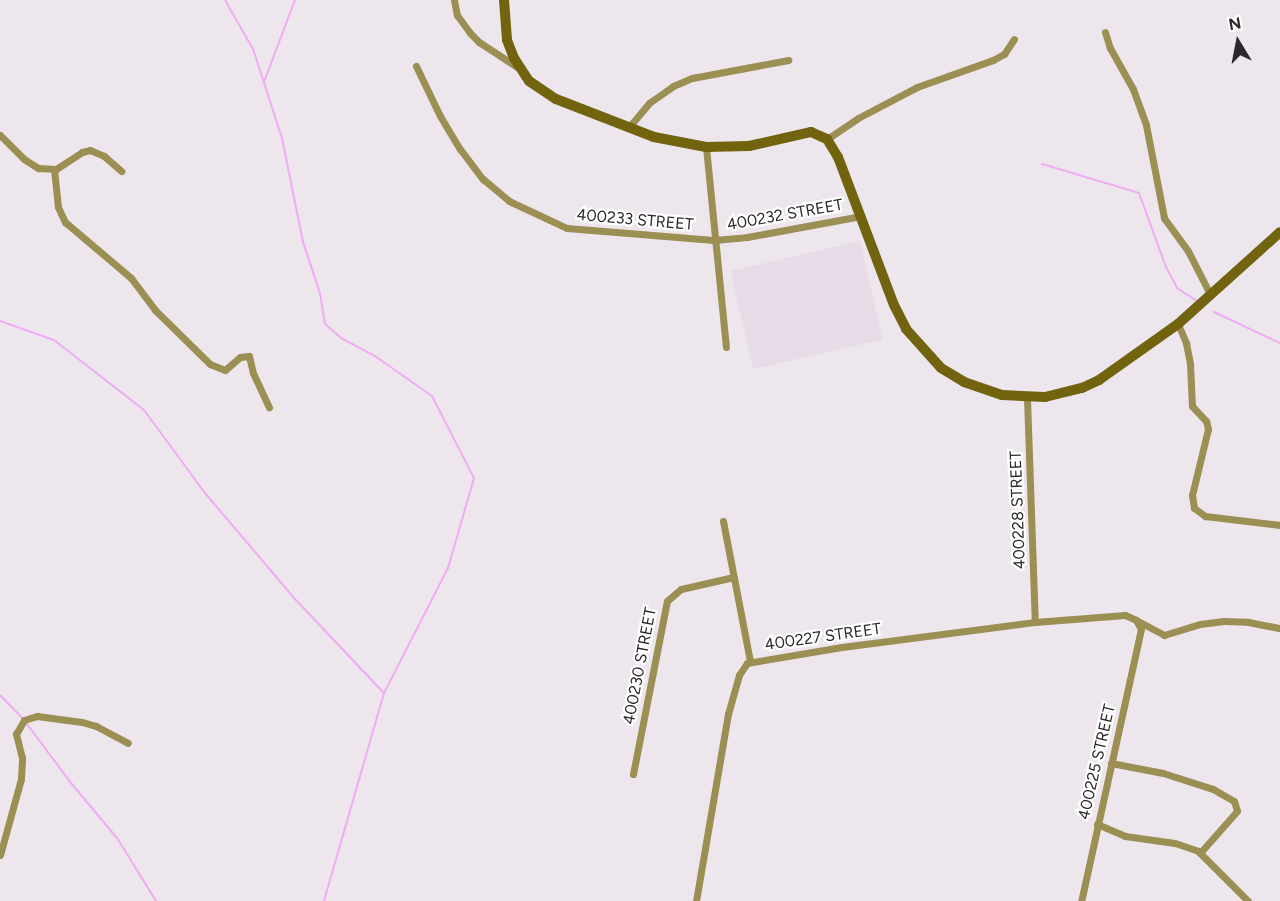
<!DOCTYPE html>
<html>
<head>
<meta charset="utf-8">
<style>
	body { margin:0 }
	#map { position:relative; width:1280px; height:901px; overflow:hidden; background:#ede7ed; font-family:Figtree,sans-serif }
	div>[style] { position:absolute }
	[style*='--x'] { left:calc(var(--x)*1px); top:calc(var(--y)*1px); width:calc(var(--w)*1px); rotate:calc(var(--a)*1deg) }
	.built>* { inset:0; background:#e6dbe7; transform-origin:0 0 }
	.stream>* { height:2px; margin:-1px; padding:0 1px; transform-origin:1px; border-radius:1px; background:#efacf4 }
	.street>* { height:7px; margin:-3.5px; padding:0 3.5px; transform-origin:3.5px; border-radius:3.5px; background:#9b8f53 }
	.secondary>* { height:10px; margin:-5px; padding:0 5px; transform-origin:5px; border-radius:5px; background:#72630f }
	span { translate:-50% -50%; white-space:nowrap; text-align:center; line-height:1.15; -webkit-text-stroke:4.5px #fff; paint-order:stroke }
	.street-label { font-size:16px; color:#2a282a }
	.north { position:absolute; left:1208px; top:12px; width:60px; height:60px; -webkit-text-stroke:4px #fff; paint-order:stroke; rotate:350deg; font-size:16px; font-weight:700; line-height:24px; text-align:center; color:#2a282a }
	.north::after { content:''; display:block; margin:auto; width:21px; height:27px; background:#2a282a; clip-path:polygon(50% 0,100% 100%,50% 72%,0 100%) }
</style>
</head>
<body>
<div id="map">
	<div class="built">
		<i style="left:860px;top:241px;width:101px;height:133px;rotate:77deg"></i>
	</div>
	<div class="stream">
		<i style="--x:225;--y:0;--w:56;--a:60.3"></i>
		<i style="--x:253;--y:49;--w:94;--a:72"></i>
		<i style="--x:282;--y:138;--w:106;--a:78.6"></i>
		<i style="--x:303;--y:242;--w:54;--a:71.6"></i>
		<i style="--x:320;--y:293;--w:31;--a:81"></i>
		<i style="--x:325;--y:324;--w:21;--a:41"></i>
		<i style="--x:341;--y:338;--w:38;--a:28"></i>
		<i style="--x:375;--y:356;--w:70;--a:35.1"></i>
		<i style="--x:432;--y:396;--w:92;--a:62.9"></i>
		<i style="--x:474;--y:478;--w:94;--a:106.1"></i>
		<i style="--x:448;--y:568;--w:140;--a:117.1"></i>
		<i style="--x:384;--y:693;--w:216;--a:106.1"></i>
		<i style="--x:264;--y:82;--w:88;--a:-69.3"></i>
		<i style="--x:1042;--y:164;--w:101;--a:16.6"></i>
		<i style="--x:1139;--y:193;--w:79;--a:70"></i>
		<i style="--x:1166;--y:267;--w:24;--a:62"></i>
		<i style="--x:1177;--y:288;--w:24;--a:33"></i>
		<i style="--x:1214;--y:312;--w:73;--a:25.2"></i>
		<i style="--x:0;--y:321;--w:57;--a:19.4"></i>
		<i style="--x:54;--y:340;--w:114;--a:37.9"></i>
		<i style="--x:144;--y:410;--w:103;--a:53.7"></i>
		<i style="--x:205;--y:493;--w:139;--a:49.7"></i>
		<i style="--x:295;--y:599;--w:129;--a:46.6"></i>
		<i style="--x:0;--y:695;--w:35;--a:46"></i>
		<i style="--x:24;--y:720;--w:79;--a:53.3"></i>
		<i style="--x:71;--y:783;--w:72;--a:50.1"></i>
		<i style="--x:117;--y:838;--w:74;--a:58.2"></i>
	</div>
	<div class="street">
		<i style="--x:454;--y:0;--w:15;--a:79"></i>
		<i style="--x:457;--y:15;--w:22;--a:54"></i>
		<i style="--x:470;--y:33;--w:13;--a:45"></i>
		<i style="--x:479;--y:42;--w:45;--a:33.3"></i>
		<i style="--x:1105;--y:32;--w:17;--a:73"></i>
		<i style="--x:1110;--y:48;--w:47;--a:60.7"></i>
		<i style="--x:1133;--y:89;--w:38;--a:70"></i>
		<i style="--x:1146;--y:125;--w:95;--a:79"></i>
		<i style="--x:1164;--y:218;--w:41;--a:54"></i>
		<i style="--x:1188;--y:251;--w:48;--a:62.9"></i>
		<i style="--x:416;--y:66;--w:55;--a:64.4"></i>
		<i style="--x:440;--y:116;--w:39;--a:59"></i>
		<i style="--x:460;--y:149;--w:38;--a:53"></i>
		<i style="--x:483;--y:179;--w:34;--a:40"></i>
		<i style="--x:509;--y:201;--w:64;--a:25"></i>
		<i style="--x:567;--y:228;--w:147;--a:4.7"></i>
		<i style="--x:714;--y:240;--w:33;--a:-5"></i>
		<i style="--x:747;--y:237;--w:116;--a:-10.4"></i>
		<i style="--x:629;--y:127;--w:31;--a:-50"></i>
		<i style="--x:649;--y:103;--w:29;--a:-35"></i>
		<i style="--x:673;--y:86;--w:21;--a:-23"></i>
		<i style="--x:692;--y:78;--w:98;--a:-10.6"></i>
		<i style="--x:0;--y:135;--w:34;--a:45"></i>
		<i style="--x:24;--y:159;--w:17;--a:33"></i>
		<i style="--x:38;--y:168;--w:18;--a:3"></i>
		<i style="--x:56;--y:169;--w:31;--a:-33"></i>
		<i style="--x:82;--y:152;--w:8;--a:-14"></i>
		<i style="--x:90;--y:150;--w:15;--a:23"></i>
		<i style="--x:104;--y:156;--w:23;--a:41"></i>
		<i style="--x:827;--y:139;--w:37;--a:-34"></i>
		<i style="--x:858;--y:118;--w:67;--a:-27.7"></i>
		<i style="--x:917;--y:87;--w:81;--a:-19.6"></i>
		<i style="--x:993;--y:60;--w:13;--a:-29"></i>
		<i style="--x:1004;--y:54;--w:18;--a:-56"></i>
		<i style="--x:706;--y:147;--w:201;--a:84.3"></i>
		<i style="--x:54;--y:169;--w:38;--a:84"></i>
		<i style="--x:58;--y:207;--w:17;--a:65"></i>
		<i style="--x:65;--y:222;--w:87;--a:40.3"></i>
		<i style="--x:131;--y:278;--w:40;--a:53"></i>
		<i style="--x:155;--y:310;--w:77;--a:44.5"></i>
		<i style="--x:210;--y:364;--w:16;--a:22"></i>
		<i style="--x:225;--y:370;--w:20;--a:-41"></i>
		<i style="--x:240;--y:357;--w:9;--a:-6"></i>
		<i style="--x:249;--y:356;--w:17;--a:77"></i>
		<i style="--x:253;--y:373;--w:38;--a:65"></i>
		<i style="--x:1178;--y:324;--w:21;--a:67"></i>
		<i style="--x:1186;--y:343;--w:21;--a:79"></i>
		<i style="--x:1190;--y:364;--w:42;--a:87.3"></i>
		<i style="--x:1192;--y:406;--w:21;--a:47"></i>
		<i style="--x:1206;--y:421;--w:8;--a:76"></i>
		<i style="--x:1208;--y:429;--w:68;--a:103.6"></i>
		<i style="--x:1192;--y:495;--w:13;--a:81"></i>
		<i style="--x:1194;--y:508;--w:14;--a:36"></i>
		<i style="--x:1205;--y:516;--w:76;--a:6.8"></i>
		<i style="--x:1027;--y:398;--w:224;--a:88"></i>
		<i style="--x:723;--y:521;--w:143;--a:79.1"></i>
		<i style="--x:1136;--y:620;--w:32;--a:28"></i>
		<i style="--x:1164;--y:635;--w:38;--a:-17"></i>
		<i style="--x:1200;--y:624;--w:24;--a:-7"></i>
		<i style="--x:1224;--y:621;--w:24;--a:2"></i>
		<i style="--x:1248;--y:622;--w:33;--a:11"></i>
		<i style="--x:1111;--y:763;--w:53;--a:10.9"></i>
		<i style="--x:1163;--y:773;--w:52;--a:17.7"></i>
		<i style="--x:1213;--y:789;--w:24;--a:30"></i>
		<i style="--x:1234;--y:801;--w:10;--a:73"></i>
		<i style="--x:1237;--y:811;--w:56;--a:131.4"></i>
		<i style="--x:633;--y:774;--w:176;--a:-78.9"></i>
		<i style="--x:667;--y:601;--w:18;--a:-41"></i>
		<i style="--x:681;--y:589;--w:54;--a:-12.8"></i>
		<i style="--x:1097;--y:824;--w:30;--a:23"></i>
		<i style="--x:1125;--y:836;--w:50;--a:8"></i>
		<i style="--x:1175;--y:843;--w:24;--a:19"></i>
		<i style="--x:1198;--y:851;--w:71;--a:45"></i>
		<i style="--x:0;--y:855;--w:79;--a:-74.6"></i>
		<i style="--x:21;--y:779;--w:21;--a:-87"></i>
		<i style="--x:22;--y:758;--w:25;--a:-104"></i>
		<i style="--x:16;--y:734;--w:16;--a:-60"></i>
		<i style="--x:24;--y:720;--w:14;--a:-17"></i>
		<i style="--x:37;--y:716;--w:45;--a:7.6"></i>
		<i style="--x:82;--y:722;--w:15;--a:16"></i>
		<i style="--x:96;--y:726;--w:36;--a:28"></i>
		<i style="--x:696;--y:901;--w:190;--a:-80.3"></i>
		<i style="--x:728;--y:714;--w:41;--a:-74.2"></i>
		<i style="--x:739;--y:675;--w:14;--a:-56"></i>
		<i style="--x:747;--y:663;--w:96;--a:-9.6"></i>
		<i style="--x:842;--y:647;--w:195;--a:-7.4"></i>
		<i style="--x:1035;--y:622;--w:90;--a:-4.4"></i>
		<i style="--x:1125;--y:615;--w:12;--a:24"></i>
		<i style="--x:1136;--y:620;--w:10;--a:61"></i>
		<i style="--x:1141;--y:629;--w:279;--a:102.4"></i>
	</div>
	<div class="secondary">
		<i style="--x:504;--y:0;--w:40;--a:85.7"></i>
		<i style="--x:507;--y:40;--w:19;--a:69"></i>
		<i style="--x:514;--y:58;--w:27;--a:57"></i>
		<i style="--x:529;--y:81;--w:32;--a:34"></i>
		<i style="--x:556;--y:99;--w:105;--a:21.2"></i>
		<i style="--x:654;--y:137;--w:53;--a:10.9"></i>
		<i style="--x:706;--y:147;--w:43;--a:-1.3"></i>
		<i style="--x:749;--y:146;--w:64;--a:-12.7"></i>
		<i style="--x:811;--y:132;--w:17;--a:24"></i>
		<i style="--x:827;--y:139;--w:21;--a:59"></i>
		<i style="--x:838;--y:157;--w:158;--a:69.3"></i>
		<i style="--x:894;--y:305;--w:27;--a:63"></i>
		<i style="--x:906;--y:329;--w:52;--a:48.1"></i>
		<i style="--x:941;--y:368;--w:27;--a:31"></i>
		<i style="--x:964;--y:382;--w:40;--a:18.9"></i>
		<i style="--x:1002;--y:395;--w:43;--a:2.7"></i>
		<i style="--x:1045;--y:397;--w:38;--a:-14"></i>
		<i style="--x:1082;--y:388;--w:19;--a:-25"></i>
		<i style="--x:1099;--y:380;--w:97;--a:-35.3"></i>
		<i style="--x:1178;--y:324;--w:137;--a:-42"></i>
	</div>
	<div class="street-label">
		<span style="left:785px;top:215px;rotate:-10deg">400232 STREET</span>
		<span style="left:635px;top:220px;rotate:5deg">400233 STREET</span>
		<span style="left:1018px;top:510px;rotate:-92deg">400228 STREET</span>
		<span style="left:823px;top:637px;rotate:-8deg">400227 STREET</span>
		<span style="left:640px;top:666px;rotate:-79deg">400230 STREET</span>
		<span style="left:1097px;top:762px;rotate:-77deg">400225 STREET</span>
	</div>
	<div class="north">N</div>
</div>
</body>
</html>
